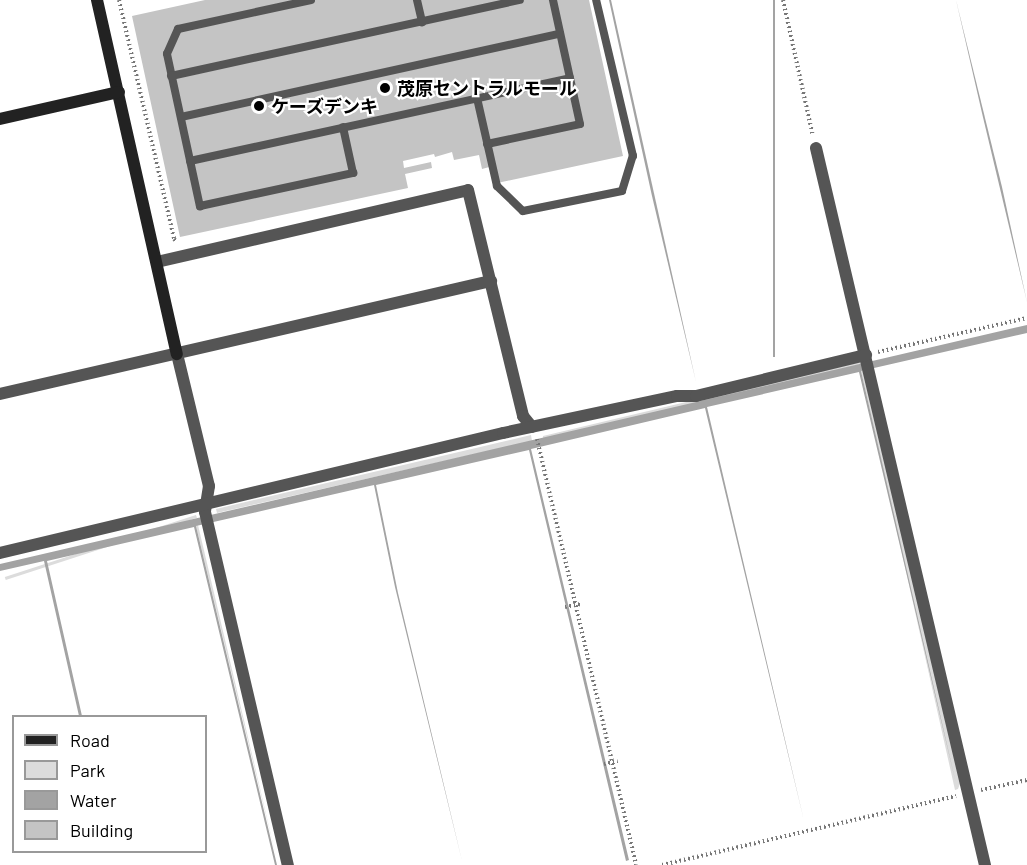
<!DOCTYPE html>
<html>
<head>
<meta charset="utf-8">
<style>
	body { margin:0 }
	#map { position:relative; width:1027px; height:865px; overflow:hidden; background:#fff; font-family:Barlow,"Noto Sans JP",sans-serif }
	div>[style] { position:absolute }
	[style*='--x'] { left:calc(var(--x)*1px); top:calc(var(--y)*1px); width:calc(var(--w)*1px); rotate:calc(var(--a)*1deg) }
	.green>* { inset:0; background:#dcdcdc; transform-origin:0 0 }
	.water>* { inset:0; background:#a3a3a3; transform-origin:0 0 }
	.building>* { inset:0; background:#c4c4c4 }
	.path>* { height:4px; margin-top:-2px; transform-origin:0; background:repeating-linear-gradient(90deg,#777 0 1.5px,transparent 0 4.5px) }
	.lane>* { height:8px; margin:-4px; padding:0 4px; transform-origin:4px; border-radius:4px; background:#555 }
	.street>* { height:12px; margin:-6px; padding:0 6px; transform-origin:6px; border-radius:6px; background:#555 }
	.secondary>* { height:12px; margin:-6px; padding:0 6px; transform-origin:6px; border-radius:6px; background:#222 }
	.dots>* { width:16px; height:16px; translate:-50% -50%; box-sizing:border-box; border:3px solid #fff; border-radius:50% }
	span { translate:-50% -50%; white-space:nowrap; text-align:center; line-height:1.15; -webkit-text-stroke:4.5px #fff; paint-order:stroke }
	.poi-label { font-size:18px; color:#000; font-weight:700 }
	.left { translate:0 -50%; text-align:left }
	.legend { position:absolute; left:12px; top:715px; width:195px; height:138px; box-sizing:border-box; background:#fff; border:2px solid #999; margin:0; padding:8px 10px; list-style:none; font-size:18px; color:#000 }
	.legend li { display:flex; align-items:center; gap:12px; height:30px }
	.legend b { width:30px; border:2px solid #999 }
</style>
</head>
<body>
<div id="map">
	<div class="green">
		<i style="clip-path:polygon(859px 361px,862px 364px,543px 439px,543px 436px)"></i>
		<i style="clip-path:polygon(861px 371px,864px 371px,961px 781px,958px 789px,955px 790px)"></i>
		<i style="clip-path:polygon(531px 435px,532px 441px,217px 513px,216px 509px)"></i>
		<i style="left:196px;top:515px;width:3px;height:201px;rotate:72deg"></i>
		<i style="clip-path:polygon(198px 525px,278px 865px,196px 526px)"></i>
	</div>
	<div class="water">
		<i style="clip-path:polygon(609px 0,611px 0,696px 382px,652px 196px)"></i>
		<i style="left:773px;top:0;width:2px;height:357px"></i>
		<i style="clip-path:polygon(956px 0,1002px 187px,1027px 302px,982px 113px)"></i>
		<i style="clip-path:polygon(1027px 325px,1027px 333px,861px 371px,957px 788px,859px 372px,707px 407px,805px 825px,705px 408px,531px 449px,629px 860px,626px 861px,529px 450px,376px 485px,398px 593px,463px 865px,395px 587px,374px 485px,196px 526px,277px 865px,275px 865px,194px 527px,47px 561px,82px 716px,79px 716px,44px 561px,0 571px,0 564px)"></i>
	</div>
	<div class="building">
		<i style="clip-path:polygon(205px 0,589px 0,623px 156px,497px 183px,493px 166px,482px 169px,479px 155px,454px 160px,452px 152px,435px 157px,434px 154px,403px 161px,404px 168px,431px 162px,432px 168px,405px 174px,408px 188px,180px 237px,132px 16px)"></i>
	</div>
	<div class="path">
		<i style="--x:119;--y:0;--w:245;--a:77"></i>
		<i style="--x:174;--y:239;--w:4;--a:45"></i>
		<i style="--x:783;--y:0;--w:139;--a:77.6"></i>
		<i style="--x:878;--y:352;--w:153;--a:-12.9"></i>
		<i style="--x:537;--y:439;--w:437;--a:76.9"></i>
		<i style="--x:565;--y:607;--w:16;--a:-11"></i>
		<i style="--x:604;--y:764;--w:14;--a:-12"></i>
		<i style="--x:981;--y:790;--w:47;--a:-12.3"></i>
		<i style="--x:662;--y:865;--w:302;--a:-13.2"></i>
	</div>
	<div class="lane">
		<i style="--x:311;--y:0;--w:136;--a:167.7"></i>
		<i style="--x:178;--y:29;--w:27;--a:114"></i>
		<i style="--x:167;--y:54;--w:156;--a:77.8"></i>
		<i style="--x:200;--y:206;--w:157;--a:-12.2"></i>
		<i style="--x:353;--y:173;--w:47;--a:-102.3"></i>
		<i style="--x:417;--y:0;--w:23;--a:77"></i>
		<i style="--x:171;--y:76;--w:357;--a:-12.3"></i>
		<i style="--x:477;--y:98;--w:90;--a:77.2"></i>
		<i style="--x:497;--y:186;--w:36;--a:44"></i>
		<i style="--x:523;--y:211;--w:101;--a:-11.4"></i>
		<i style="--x:622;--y:191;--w:37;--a:-73"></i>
		<i style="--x:633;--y:156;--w:160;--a:-103.3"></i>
		<i style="--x:181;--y:117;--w:388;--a:-12.4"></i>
		<i style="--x:487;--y:144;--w:95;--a:-12.1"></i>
		<i style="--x:580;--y:124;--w:127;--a:-102.3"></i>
		<i style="--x:190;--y:161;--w:389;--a:-12.3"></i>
	</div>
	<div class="street">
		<i style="--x:816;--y:148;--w:737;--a:76.74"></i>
		<i style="--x:157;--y:262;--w:319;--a:-13"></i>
		<i style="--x:468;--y:190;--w:233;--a:76.3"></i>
		<i style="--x:523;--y:416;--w:14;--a:51"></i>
		<i style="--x:177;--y:354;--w:136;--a:76.4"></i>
		<i style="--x:209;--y:486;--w:26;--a:99"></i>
		<i style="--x:205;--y:512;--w:363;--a:76.8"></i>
		<i style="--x:0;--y:394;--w:504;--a:-12.96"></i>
		<i style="--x:0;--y:553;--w:517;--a:-13.42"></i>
		<i style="--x:503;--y:433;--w:178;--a:-12"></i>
		<i style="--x:677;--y:396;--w:19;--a:0"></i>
		<i style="--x:696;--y:396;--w:175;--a:-13.6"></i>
	</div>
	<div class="secondary">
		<i style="--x:97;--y:0;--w:363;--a:77.3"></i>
		<i style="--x:0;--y:119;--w:122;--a:-12.8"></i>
	</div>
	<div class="dots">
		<i style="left:385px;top:88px;background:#000"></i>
		<i style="left:259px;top:106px;background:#000"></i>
	</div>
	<div class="poi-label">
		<span class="left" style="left:397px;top:88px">茂原セントラルモール</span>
		<span class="left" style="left:271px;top:106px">ケーズデンキ</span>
	</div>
	<ul class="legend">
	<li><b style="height:8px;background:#222"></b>Road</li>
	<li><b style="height:16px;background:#dcdcdc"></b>Park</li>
	<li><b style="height:16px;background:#a3a3a3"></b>Water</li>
	<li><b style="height:16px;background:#c4c4c4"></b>Building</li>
	</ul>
</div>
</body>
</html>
